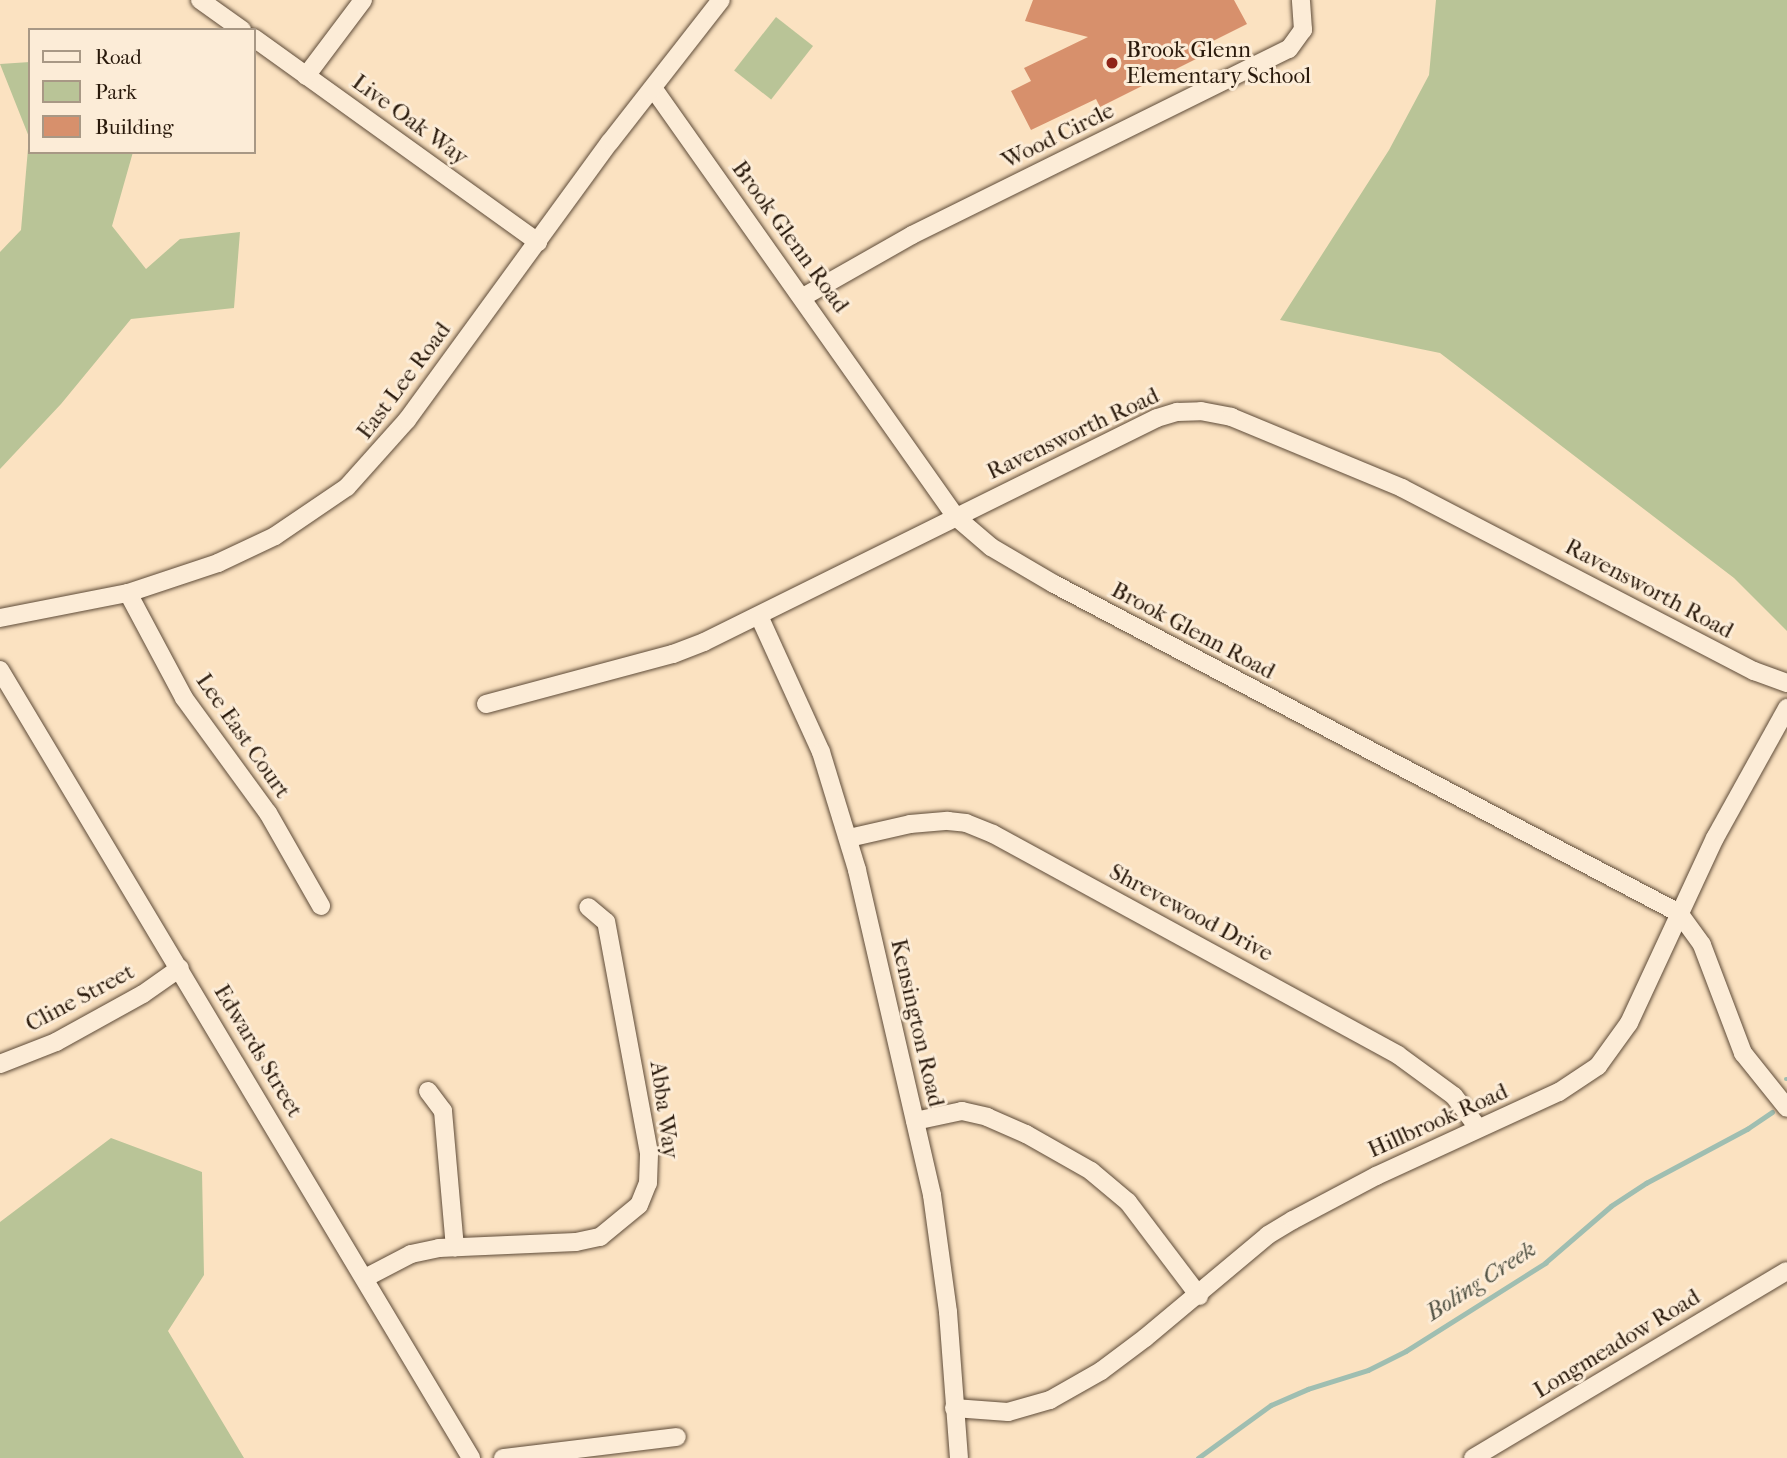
<!DOCTYPE html>
<html>
<head>
<meta charset="utf-8">
<style>
	body { margin:0 }
	#map { position:relative; width:1787px; height:1458px; overflow:hidden; background:#fbe2c1; font-family:"IM FELL French Canon",serif }
	div>[style] { position:absolute }
	[style*='--x'] { left:calc(var(--x)*1px); top:calc(var(--y)*1px); width:calc(var(--w)*1px); rotate:calc(var(--a)*1deg) }
	.green>* { inset:0; background:#b9c497; transform-origin:0 0 }
	.stream>* { height:4.5px; margin:-2.25px; padding:0 2.25px; transform-origin:2.25px; border-radius:2.25px; background:#9fbeb1 }
	.building>* { inset:0; background:#d7906c }
	.roads { filter:drop-shadow(0 0 2px #5e4b38) drop-shadow(0 0 2px #5e4b38) }
	.minor>* { height:18px; margin:-9px; padding:0 9px; transform-origin:9px; border-radius:9px; background:#fcecd7 }
	.dots>* { width:19px; height:19px; translate:-50% -50%; box-sizing:border-box; border:4px solid #fcecd7; border-radius:50% }
	span { translate:-50% -50%; white-space:nowrap; text-align:center; line-height:1.15; -webkit-text-stroke:6px #fcecd7; paint-order:stroke }
	.poi-label { font-size:23px; color:#29190b }
	.left { translate:0 -50%; text-align:left }
	.street-label { font-size:23px; color:#29190b }
	.water-label { font-size:24px; color:#525345; font-style:italic }
	.legend { position:absolute; left:28px; top:28px; width:228px; height:126px; box-sizing:border-box; background:#fcecd7; border:2px solid #a89885; margin:0; padding:9px 12px; list-style:none; font-size:21px; color:#29190b }
	.legend li { display:flex; align-items:center; gap:14px; height:35px }
	.legend b { width:35px; border:2px solid #a89885 }
</style>
</head>
<body>
<div id="map">
	<div class="green">
		<i style="clip-path:polygon(1436px 0,1787px 0,1787px 631px,1734px 578px,1440px 353px,1280px 320px,1389px 150px,1429px 75px)"></i>
		<i style="left:776px;top:17px;width:47px;height:68px;rotate:38deg"></i>
		<i style="clip-path:polygon(30px 62px,30px 152px,133px 152px,112px 226px,146px 269px,180px 239px,240px 232px,234px 308px,131px 319px,61px 404px,0 469px,0 252px,21px 230px,29px 137px,0 64px)"></i>
		<i style="clip-path:polygon(111px 1138px,202px 1172px,204px 1275px,168px 1331px,244px 1458px,0 1458px,0 1222px)"></i>
	</div>
	<div class="stream">
		<i style="--x:1786;--y:1079;--w:1;--a:0"></i>
		<i style="--x:1198;--y:1458;--w:90;--a:-36"></i>
		<i style="--x:1271;--y:1405;--w:40;--a:-23.4"></i>
		<i style="--x:1308;--y:1389;--w:63;--a:-17.6"></i>
		<i style="--x:1368;--y:1370;--w:42;--a:-26.6"></i>
		<i style="--x:1406;--y:1351;--w:165;--a:-32.3"></i>
		<i style="--x:1545;--y:1263;--w:87;--a:-40.8"></i>
		<i style="--x:1611;--y:1206;--w:42;--a:-33.3"></i>
		<i style="--x:1646;--y:1183;--w:115;--a:-28.1"></i>
		<i style="--x:1747;--y:1129;--w:30;--a:-34"></i>
	</div>
	<div class="building">
		<i style="clip-path:polygon(1033px 0,1234px 0,1247px 24px,1195px 50px,1200px 57px,1100px 107px,1096px 99px,1031px 130px,1011px 91px,1031px 81px,1024px 68px,1088px 37px,1025px 21px)"></i>
	</div>
	<div class="roads">
		<div class="minor">
			<i style="--x:200;--y:0;--w:52;--a:35.5"></i>
			<i style="--x:254;--y:38;--w:350;--a:35.7"></i>
			<i style="--x:306;--y:76;--w:95;--a:-53.1"></i>
			<i style="--x:653;--y:88;--w:525;--a:54.77"></i>
			<i style="--x:956;--y:517;--w:46;--a:40.6"></i>
			<i style="--x:991;--y:547;--w:73;--a:30.4"></i>
			<i style="--x:1054;--y:584;--w:706;--a:27.76"></i>
			<i style="--x:1679;--y:913;--w:39;--a:54"></i>
			<i style="--x:1702;--y:945;--w:116;--a:69.2"></i>
			<i style="--x:1743;--y:1053;--w:70;--a:51.3"></i>
			<i style="--x:803;--y:297;--w:125;--a:-29.6"></i>
			<i style="--x:912;--y:235;--w:420;--a:-26.3"></i>
			<i style="--x:1289;--y:49;--w:24;--a:-54"></i>
			<i style="--x:1303;--y:30;--w:30;--a:-94"></i>
			<i style="--x:128;--y:593;--w:119;--a:61.9"></i>
			<i style="--x:184;--y:698;--w:142;--a:53.9"></i>
			<i style="--x:268;--y:813;--w:107;--a:60.3"></i>
			<i style="--x:759;--y:616;--w:149;--a:65.5"></i>
			<i style="--x:821;--y:752;--w:123;--a:73"></i>
			<i style="--x:857;--y:870;--w:334;--a:77"></i>
			<i style="--x:932;--y:1195;--w:118;--a:82.2"></i>
			<i style="--x:948;--y:1312;--w:146;--a:85.7"></i>
			<i style="--x:0;--y:618;--w:130;--a:-11.1"></i>
			<i style="--x:128;--y:593;--w:95;--a:-18.4"></i>
			<i style="--x:218;--y:563;--w:63;--a:-25.3"></i>
			<i style="--x:275;--y:536;--w:87;--a:-34.2"></i>
			<i style="--x:347;--y:487;--w:90;--a:-48.2"></i>
			<i style="--x:407;--y:420;--w:344;--a:-53.9"></i>
			<i style="--x:610;--y:142;--w:180;--a:-52"></i>
			<i style="--x:0;--y:670;--w:918;--a:59.13"></i>
			<i style="--x:486;--y:704;--w:194;--a:-15"></i>
			<i style="--x:673;--y:654;--w:33;--a:-21"></i>
			<i style="--x:704;--y:642;--w:505;--a:-26.31"></i>
			<i style="--x:1157;--y:418;--w:21;--a:-17"></i>
			<i style="--x:1177;--y:412;--w:24;--a:-2"></i>
			<i style="--x:1201;--y:411;--w:31;--a:11"></i>
			<i style="--x:1231;--y:417;--w:185;--a:22.5"></i>
			<i style="--x:1402;--y:488;--w:397;--a:27.5"></i>
			<i style="--x:1754;--y:671;--w:35;--a:20"></i>
			<i style="--x:849;--y:838;--w:63;--a:-12.9"></i>
			<i style="--x:910;--y:824;--w:38;--a:-5"></i>
			<i style="--x:948;--y:821;--w:18;--a:6"></i>
			<i style="--x:966;--y:823;--w:29;--a:22"></i>
			<i style="--x:993;--y:834;--w:461;--a:28.6"></i>
			<i style="--x:1398;--y:1055;--w:69;--a:36.2"></i>
			<i style="--x:1454;--y:1096;--w:40;--a:53"></i>
			<i style="--x:0;--y:1064;--w:60;--a:-21.4"></i>
			<i style="--x:56;--y:1042;--w:99;--a:-28.9"></i>
			<i style="--x:143;--y:994;--w:45;--a:-35.1"></i>
			<i style="--x:428;--y:1091;--w:25;--a:53"></i>
			<i style="--x:443;--y:1111;--w:137;--a:85"></i>
			<i style="--x:915;--y:1121;--w:48;--a:-12"></i>
			<i style="--x:962;--y:1111;--w:26;--a:13"></i>
			<i style="--x:987;--y:1117;--w:43;--a:23.6"></i>
			<i style="--x:1026;--y:1134;--w:75;--a:29.6"></i>
			<i style="--x:1091;--y:1171;--w:48;--a:40"></i>
			<i style="--x:1128;--y:1202;--w:118;--a:52.9"></i>
			<i style="--x:365;--y:1278;--w:52;--a:-27.6"></i>
			<i style="--x:411;--y:1254;--w:29;--a:-12"></i>
			<i style="--x:439;--y:1248;--w:137;--a:-2.5"></i>
			<i style="--x:576;--y:1242;--w:25;--a:-12"></i>
			<i style="--x:600;--y:1237;--w:50;--a:-39.4"></i>
			<i style="--x:639;--y:1205;--w:24;--a:-68"></i>
			<i style="--x:648;--y:1183;--w:30;--a:-88"></i>
			<i style="--x:649;--y:1153;--w:235;--a:-100.5"></i>
			<i style="--x:606;--y:922;--w:23;--a:-140"></i>
			<i style="--x:954;--y:1408;--w:54;--a:4.2"></i>
			<i style="--x:1008;--y:1412;--w:44;--a:-15.9"></i>
			<i style="--x:1050;--y:1400;--w:59;--a:-29.6"></i>
			<i style="--x:1101;--y:1371;--w:55;--a:-36.9"></i>
			<i style="--x:1145;--y:1338;--w:160;--a:-39.9"></i>
			<i style="--x:1268;--y:1235;--w:29;--a:-31"></i>
			<i style="--x:1293;--y:1220;--w:94;--a:-27.9"></i>
			<i style="--x:1376;--y:1176;--w:201;--a:-24.7"></i>
			<i style="--x:1559;--y:1092;--w:47;--a:-33.7"></i>
			<i style="--x:1598;--y:1066;--w:53;--a:-54.2"></i>
			<i style="--x:1629;--y:1023;--w:204;--a:-65.1"></i>
			<i style="--x:1715;--y:838;--w:149;--a:-61"></i>
			<i style="--x:503;--y:1458;--w:175;--a:-6.9"></i>
			<i style="--x:1473;--y:1458;--w:365;--a:-30.8"></i>
		</div>
	</div>
	<div class="dots">
		<i style="left:1112px;top:63px;background:#8f2418"></i>
	</div>
	<div class="poi-label">
		<span class="left" style="left:1126px;top:63px">Brook Glenn<br>Elementary School</span>
	</div>
	<div class="street-label">
		<span style="left:410px;top:120px;rotate:36deg">Live Oak Way</span>
		<span style="left:1058px;top:136px;rotate:-26deg">Wood Circle</span>
		<span style="left:790px;top:237px;rotate:54deg">Brook Glenn Road</span>
		<span style="left:404px;top:381px;rotate:-53deg">East Lee Road</span>
		<span style="left:1073px;top:434px;rotate:-25deg">Ravensworth Road</span>
		<span style="left:1649px;top:589px;rotate:28deg">Ravensworth Road</span>
		<span style="left:1193px;top:631px;rotate:28deg">Brook Glenn Road</span>
		<span style="left:243px;top:736px;rotate:55deg">Lee East Court</span>
		<span style="left:1191px;top:913px;rotate:28deg">Shrevewood Drive</span>
		<span style="left:80px;top:998px;rotate:-28deg">Cline Street</span>
		<span style="left:917px;top:1023px;rotate:77deg">Kensington Road</span>
		<span style="left:258px;top:1051px;rotate:59deg">Edwards Street</span>
		<span style="left:664px;top:1110px;rotate:82deg">Abba Way</span>
		<span style="left:1438px;top:1121px;rotate:-24deg">Hillbrook Road</span>
		<span style="left:1617px;top:1344px;rotate:-31deg">Longmeadow Road</span>
	</div>
	<div class="water-label">
		<span style="left:1481px;top:1281px;rotate:-33deg">Boling Creek</span>
	</div>
	<ul class="legend">
	<li><b style="height:9px;background:#fcecd7"></b>Road</li>
	<li><b style="height:19px;background:#b9c497"></b>Park</li>
	<li><b style="height:19px;background:#d7906c"></b>Building</li>
	</ul>
</div>
</body>
</html>
